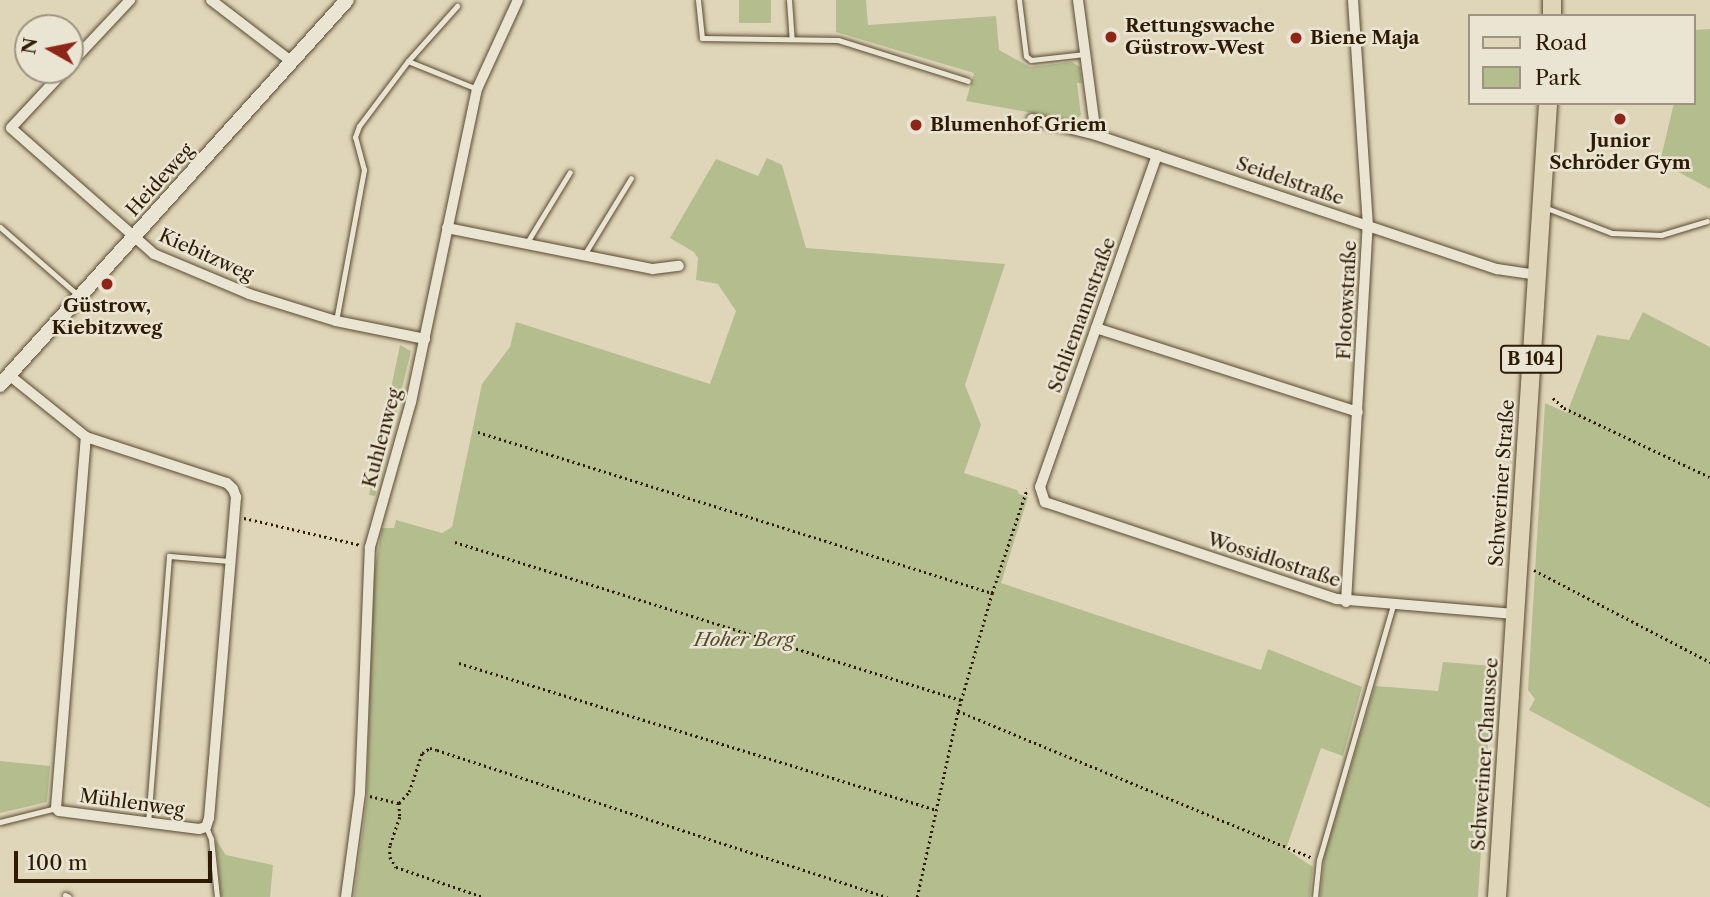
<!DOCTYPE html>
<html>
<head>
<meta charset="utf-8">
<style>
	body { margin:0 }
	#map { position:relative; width:1710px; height:897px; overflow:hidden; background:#dfd6b9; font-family:"Libre Caslon Text",serif }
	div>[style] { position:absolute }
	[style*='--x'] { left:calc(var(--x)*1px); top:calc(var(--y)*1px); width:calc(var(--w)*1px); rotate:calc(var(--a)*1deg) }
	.green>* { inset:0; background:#b4bd8e; transform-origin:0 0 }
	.path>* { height:2.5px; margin-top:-1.25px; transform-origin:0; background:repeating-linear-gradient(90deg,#2e1b03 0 2px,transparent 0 5.5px) }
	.roads { filter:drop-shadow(0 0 2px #5a4a30) drop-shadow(0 0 2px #5a4a30) }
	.service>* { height:5px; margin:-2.5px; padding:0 2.5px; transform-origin:2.5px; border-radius:2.5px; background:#eae4d2 }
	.minor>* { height:10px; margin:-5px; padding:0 5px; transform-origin:5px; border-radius:5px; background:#eae4d2 }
	.tertiary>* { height:14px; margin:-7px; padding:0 7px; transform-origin:7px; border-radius:7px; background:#eae4d2 }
	.primary>* { height:18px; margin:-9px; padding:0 9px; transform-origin:9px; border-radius:9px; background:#dfd6b9 }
	.dots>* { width:19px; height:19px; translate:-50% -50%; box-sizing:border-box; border:4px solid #eae4d2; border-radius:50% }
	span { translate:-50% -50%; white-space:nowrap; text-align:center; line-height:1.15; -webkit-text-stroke:5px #eae4d2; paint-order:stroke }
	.shield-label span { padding:2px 5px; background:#eae4d2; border:2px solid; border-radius:5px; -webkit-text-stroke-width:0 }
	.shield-label { font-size:18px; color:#2e1b03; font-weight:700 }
	.poi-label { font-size:19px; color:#2e1b03; font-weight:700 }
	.left { translate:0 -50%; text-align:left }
	.street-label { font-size:19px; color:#2e1b03 }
	.park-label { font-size:19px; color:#564c2d; font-style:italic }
	.legend { position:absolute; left:1468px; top:14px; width:228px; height:91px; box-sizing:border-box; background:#eae4d2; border:2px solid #9f947f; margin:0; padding:9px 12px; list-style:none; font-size:21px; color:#2e1b03 }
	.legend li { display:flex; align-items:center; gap:14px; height:35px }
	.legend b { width:35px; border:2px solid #9f947f }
	.north { position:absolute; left:14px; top:14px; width:70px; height:70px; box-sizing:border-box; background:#eae4d2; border:2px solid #9f947f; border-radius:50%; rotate:279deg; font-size:19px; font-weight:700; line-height:28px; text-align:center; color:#2e1b03 }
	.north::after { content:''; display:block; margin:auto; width:24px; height:32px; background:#8f2418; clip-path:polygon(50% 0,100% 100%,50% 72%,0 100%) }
	.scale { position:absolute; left:14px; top:851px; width:198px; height:32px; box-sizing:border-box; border:4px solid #2e1b03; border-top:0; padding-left:9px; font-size:21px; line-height:24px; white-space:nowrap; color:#2e1b03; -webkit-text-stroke:5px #eae4d2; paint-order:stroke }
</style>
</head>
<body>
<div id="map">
	<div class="green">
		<i style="left:739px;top:0;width:32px;height:23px"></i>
		<i style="clip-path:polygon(836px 0,866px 0,868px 25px,996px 16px,999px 50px,1030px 67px,1072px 62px,1080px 67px,1082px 83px,1077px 83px,1081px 116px,1072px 120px,966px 101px,974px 73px,836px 32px)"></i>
		<i style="clip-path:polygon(1710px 29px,1710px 189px,1660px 162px,1674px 103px,1694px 103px,1694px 30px)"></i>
		<i style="clip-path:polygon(767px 158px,782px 165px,806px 248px,1005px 264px,965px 385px,981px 425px,964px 473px,1017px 490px,1019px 494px,1028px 497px,1001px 583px,1261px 670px,1268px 649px,1362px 687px,1343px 756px,1321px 748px,1286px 849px,1313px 867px,1310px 897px,354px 897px,367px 797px,373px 580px,382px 528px,394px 528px,396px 520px,442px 533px,452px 527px,482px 384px,510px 347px,516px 322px,710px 384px,736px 311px,718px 284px,696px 280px,698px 258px,694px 252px,670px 238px,716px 159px,758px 176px)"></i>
		<i style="clip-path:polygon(1643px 312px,1710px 347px,1710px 808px,1529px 710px,1535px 699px,1528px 690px,1545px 403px,1567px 413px,1597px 335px,1629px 340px)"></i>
		<i style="clip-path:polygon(400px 345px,411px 351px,380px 479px,375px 496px,369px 495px)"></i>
		<i style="clip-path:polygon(1443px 662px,1493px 666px,1478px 897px,1320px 897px,1325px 854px,1375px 686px,1438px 691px)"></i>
		<i style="clip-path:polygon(0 761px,50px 766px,47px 802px,0 813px)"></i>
		<i style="clip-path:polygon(216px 840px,226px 855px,273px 865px,270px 897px,221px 897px)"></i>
	</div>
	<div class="path">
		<i style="--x:1553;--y:398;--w:15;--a:42"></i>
		<i style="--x:1564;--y:408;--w:161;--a:25.3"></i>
		<i style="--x:478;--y:432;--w:539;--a:17.39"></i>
		<i style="--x:244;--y:518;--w:120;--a:13"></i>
		<i style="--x:455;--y:542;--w:530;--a:17.34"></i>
		<i style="--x:1534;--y:570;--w:199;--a:27.6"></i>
		<i style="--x:459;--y:663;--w:499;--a:17.1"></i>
		<i style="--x:958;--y:711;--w:382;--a:22.5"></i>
		<i style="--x:370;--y:796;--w:30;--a:14"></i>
		<i style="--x:399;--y:803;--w:15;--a:-48"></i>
		<i style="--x:409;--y:792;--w:41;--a:-71.6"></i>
		<i style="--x:422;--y:753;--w:9;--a:-32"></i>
		<i style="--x:430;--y:748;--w:7;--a:16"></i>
		<i style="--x:437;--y:750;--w:474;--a:18.1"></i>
		<i style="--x:399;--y:803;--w:14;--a:86"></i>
		<i style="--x:400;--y:817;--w:31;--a:109"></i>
		<i style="--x:390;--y:846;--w:11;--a:90"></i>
		<i style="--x:390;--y:857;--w:12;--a:59"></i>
		<i style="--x:396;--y:867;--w:92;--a:19"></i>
		<i style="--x:917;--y:897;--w:190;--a:-77.6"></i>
		<i style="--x:958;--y:711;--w:123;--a:-73.9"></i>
		<i style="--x:992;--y:593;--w:110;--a:-71.4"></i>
	</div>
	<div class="roads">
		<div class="service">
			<i style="--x:698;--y:0;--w:38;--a:84"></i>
			<i style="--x:702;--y:38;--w:136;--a:0.8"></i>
			<i style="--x:838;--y:40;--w:136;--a:17.5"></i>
			<i style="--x:789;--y:0;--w:39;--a:86"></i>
			<i style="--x:1019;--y:0;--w:56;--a:82.9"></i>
			<i style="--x:1026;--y:56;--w:6;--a:39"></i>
			<i style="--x:1031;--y:60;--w:54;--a:-6.3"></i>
			<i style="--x:408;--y:61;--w:74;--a:-48.3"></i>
			<i style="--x:1544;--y:207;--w:73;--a:20.9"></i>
			<i style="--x:1612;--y:233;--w:49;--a:2.3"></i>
			<i style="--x:1661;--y:235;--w:48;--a:-16.9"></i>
			<i style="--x:0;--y:227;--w:105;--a:41.1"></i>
			<i style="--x:526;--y:244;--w:84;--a:-58.6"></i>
			<i style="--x:584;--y:255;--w:90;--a:-58.6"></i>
			<i style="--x:336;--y:321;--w:154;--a:-79.5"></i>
			<i style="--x:364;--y:170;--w:34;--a:-105"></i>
			<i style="--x:355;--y:137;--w:12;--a:-70"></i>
			<i style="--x:359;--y:126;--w:81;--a:-53"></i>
			<i style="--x:408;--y:61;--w:74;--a:22.1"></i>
			<i style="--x:0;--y:822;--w:58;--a:-14"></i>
			<i style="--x:148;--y:823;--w:268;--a:-85.5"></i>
			<i style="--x:169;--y:556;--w:61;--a:4.7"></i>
			<i style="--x:206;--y:827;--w:13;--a:67"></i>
			<i style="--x:211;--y:839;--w:58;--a:84.1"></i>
			<i style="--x:65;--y:895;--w:4;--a:27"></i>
			<i style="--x:1315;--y:897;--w:37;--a:-84"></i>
			<i style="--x:1319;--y:860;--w:265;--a:-73.8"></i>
		</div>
		<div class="minor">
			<i style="--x:211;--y:0;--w:102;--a:37.4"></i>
			<i style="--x:1078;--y:0;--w:136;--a:82.4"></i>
			<i style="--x:70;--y:64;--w:88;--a:-46.8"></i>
			<i style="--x:65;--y:70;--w:79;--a:133"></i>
			<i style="--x:11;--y:128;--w:191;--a:41.4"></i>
			<i style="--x:154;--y:254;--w:103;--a:22.8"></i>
			<i style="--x:249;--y:294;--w:91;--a:17.2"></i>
			<i style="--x:336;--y:321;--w:91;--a:11.4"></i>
			<i style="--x:1032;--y:119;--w:66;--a:14"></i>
			<i style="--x:1096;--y:135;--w:423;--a:18.5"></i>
			<i style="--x:1497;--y:269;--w:40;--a:8.5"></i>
			<i style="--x:1157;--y:155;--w:352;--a:109.4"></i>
			<i style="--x:1040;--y:487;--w:16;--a:72"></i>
			<i style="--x:1045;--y:502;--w:307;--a:18.4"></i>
			<i style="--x:1336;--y:599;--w:180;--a:4.8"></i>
			<i style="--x:447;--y:228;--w:210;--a:11.3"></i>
			<i style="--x:653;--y:269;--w:26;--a:-7"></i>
			<i style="--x:1096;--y:328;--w:275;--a:17.8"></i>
			<i style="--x:9;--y:375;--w:99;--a:38.8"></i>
			<i style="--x:86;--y:437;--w:148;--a:18.1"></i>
			<i style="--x:227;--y:483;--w:8;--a:45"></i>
			<i style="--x:233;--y:489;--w:9;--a:69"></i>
			<i style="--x:236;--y:497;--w:322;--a:94.8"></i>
			<i style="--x:209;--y:818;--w:9;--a:108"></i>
			<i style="--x:206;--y:827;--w:7;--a:164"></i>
			<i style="--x:199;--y:829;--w:141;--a:-172.7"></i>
			<i style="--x:59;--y:811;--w:4;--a:-135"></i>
			<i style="--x:56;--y:808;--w:372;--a:-85.4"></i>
			<i style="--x:1346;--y:602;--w:377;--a:-86.7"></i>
			<i style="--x:1368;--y:226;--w:226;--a:-93.8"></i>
			<i style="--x:346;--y:897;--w:105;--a:-82.3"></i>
			<i style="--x:360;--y:793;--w:246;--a:-87.7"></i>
			<i style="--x:370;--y:547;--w:151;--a:-74.2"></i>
			<i style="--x:411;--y:402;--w:320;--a:-78.1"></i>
			<i style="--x:477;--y:89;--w:98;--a:-65.3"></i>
		</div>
		<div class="tertiary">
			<i style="--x:0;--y:385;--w:518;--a:-47.97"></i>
		</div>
		<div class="primary">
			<i style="--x:1552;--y:0;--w:16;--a:90"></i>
			<i style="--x:1497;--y:897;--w:796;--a:-86.32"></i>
		</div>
	</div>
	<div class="dots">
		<i style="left:1111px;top:37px;background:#8f2418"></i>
		<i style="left:1296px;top:38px;background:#8f2418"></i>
		<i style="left:1620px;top:119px;background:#8f2418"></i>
		<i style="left:916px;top:125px;background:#8f2418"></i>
		<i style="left:107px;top:284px;background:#8f2418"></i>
	</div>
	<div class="shield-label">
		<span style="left:1531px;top:359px">B 104</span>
	</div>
	<div class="poi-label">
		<span class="left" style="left:1125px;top:37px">Rettungswache<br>Güstrow-West</span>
		<span class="left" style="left:1310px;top:38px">Biene Maja</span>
		<span class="left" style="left:930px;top:125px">Blumenhof Griem</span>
		<span style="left:1620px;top:152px">Junior<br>Schröder Gym</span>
		<span style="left:107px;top:317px">Güstrow,<br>Kiebitzweg</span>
	</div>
	<div class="street-label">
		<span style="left:160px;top:180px;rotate:-48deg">Heideweg</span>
		<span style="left:1290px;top:181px;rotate:19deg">Seidelstraße</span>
		<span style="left:206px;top:255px;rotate:24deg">Kiebitzweg</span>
		<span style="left:1347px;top:300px;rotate:-87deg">Flotowstraße</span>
		<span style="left:1082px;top:315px;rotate:-70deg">Schliemannstraße</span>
		<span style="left:382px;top:438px;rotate:-75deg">Kuhlenweg</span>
		<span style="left:1502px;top:483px;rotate:-86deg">Schweriner Straße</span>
		<span style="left:1274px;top:560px;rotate:18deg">Wossidlostraße</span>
		<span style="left:1485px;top:754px;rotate:-86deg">Schweriner Chaussee</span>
		<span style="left:132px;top:803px;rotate:8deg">Mühlenweg</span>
	</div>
	<div class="park-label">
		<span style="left:744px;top:640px">Hoher Berg</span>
	</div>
	<ul class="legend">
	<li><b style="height:9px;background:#dfd6b9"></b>Road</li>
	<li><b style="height:19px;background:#b4bd8e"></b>Park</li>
	</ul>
	<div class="north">N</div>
	<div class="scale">100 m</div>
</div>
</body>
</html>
